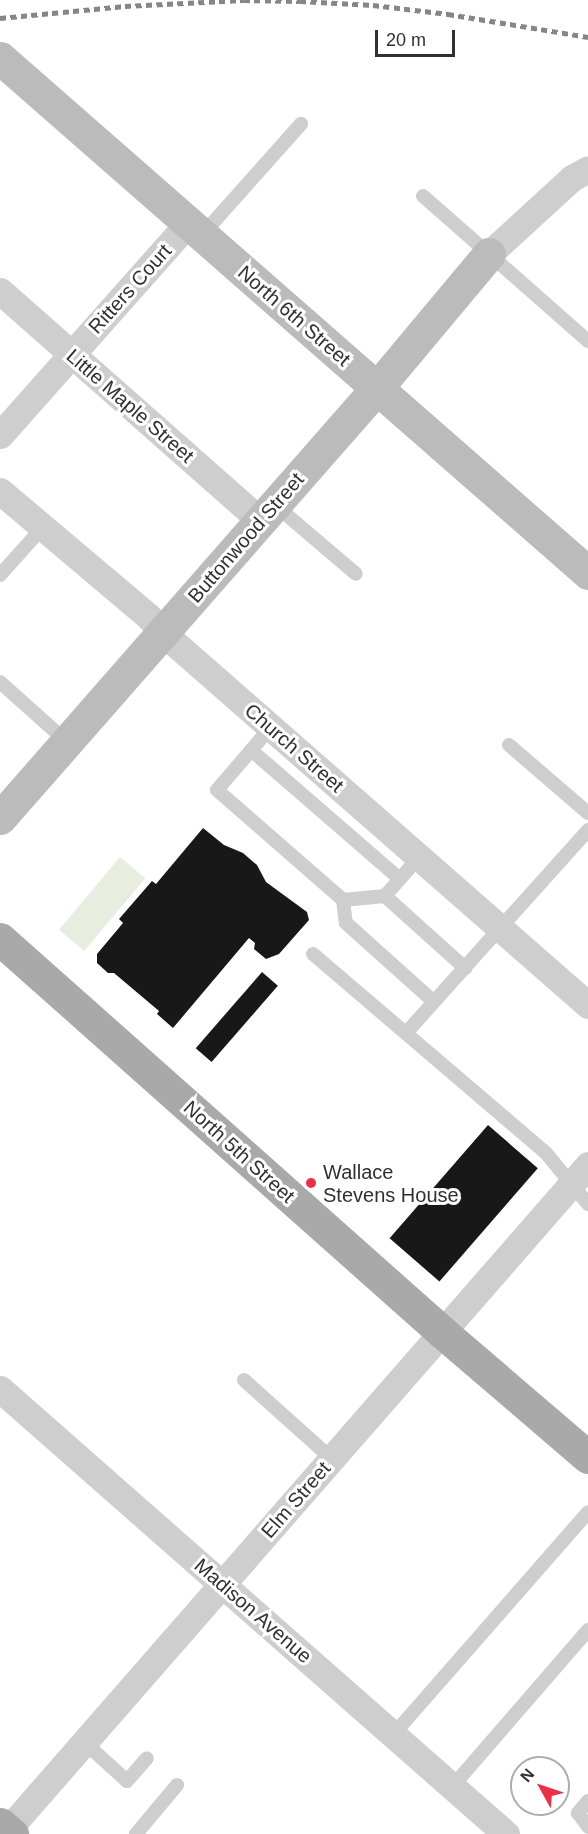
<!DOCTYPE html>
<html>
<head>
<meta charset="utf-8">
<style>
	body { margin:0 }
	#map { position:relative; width:588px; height:1834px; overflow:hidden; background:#fff; font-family:Helvetica,sans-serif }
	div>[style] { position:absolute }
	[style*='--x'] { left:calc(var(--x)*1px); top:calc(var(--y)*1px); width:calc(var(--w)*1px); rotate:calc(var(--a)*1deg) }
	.green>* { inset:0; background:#e8eedf; transform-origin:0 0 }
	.building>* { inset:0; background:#181818; transform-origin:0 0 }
	.lane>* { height:14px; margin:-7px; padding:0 7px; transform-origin:7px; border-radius:7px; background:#cecece }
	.street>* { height:27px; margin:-13.5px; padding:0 13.5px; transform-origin:13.5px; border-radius:13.5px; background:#cecece }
	.secondary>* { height:33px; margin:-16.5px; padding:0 16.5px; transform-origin:16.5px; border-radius:16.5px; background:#bbb }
	.primary>* { height:33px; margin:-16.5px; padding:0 16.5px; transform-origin:16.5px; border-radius:16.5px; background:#a9a9a9 }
	.rail>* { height:4.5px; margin-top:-2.25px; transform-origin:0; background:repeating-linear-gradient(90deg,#868686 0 6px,transparent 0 10.5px) }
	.dots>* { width:16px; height:16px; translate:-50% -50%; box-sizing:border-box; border:3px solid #fff; border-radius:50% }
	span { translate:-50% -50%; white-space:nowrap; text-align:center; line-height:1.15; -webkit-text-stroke:6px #fff; paint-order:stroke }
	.street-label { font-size:20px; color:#313131 }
	.poi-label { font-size:20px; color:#313131 }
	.left { translate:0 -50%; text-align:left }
	.north { position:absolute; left:510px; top:1756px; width:60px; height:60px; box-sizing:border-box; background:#fff; border:2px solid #adadad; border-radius:50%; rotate:310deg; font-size:16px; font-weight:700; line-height:24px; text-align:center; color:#313131 }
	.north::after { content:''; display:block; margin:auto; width:21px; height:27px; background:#ee2e49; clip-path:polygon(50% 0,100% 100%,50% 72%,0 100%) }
	.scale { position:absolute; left:375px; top:30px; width:80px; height:27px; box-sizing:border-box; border:3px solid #313131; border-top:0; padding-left:8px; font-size:18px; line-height:21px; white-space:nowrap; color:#313131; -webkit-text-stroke:4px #fff; paint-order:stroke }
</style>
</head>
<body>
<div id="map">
	<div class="green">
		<i style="left:120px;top:857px;width:33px;height:95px;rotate:40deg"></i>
	</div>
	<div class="building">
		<i style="clip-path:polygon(203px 828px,224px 845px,243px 853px,257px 865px,266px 882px,307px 912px,309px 920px,279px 954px,266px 959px,254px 949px,255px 943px,249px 938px,173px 1028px,157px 1014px,159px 1011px,114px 973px,108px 973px,97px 963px,97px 954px,123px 923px,119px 919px,152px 881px,156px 884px)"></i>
		<i style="left:262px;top:972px;width:21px;height:101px;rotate:41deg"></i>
		<i style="left:488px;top:1125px;width:66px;height:150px;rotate:41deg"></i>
	</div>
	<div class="lane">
		<i style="--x:423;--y:196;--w:220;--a:41.3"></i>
		<i style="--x:202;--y:235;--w:149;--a:-48.3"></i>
		<i style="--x:275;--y:505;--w:106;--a:40.4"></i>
		<i style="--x:0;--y:575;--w:64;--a:-48.1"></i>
		<i style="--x:0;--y:682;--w:90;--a:41.8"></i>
		<i style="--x:271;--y:727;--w:83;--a:130.6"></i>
		<i style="--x:217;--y:790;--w:167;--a:41.1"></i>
		<i style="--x:343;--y:900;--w:42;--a:-5.4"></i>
		<i style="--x:385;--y:896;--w:52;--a:-48.9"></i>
		<i style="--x:509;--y:745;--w:104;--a:40.7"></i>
		<i style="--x:251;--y:750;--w:197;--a:40.9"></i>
		<i style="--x:385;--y:896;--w:108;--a:42"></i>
		<i style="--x:343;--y:900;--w:23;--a:83"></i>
		<i style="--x:346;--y:923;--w:118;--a:41.9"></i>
		<i style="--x:313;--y:954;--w:306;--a:40.5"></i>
		<i style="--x:546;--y:1153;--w:66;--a:50.5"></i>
		<i style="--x:406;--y:1033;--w:273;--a:-48.1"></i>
		<i style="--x:244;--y:1380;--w:118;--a:41.9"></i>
		<i style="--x:393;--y:1735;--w:296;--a:-48.8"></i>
		<i style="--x:84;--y:1742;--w:58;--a:42.2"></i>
		<i style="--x:127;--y:1781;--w:30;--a:-49"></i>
		<i style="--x:452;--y:1787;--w:208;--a:-49.1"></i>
		<i style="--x:588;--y:1801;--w:16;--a:130"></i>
		<i style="--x:578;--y:1813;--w:17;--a:54"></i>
		<i style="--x:136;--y:1834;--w:64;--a:-50.1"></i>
	</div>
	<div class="street">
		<i style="--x:489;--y:254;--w:113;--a:-42.5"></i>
		<i style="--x:572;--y:178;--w:18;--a:-29"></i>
		<i style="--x:0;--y:291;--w:348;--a:41.4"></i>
		<i style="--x:0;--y:435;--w:283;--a:-48.4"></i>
		<i style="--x:0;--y:491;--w:195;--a:40.2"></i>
		<i style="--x:149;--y:617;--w:21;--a:49"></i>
		<i style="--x:163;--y:633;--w:565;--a:41.2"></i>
		<i style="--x:0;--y:1389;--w:674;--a:41.33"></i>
		<i style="--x:4;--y:1834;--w:888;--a:-48.88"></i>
	</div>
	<div class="secondary">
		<i style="--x:0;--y:58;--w:782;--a:41.21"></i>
		<i style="--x:0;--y:818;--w:570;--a:-48.77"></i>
		<i style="--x:376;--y:389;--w:176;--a:-50.1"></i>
	</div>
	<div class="primary">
		<i style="--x:0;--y:939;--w:591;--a:41.64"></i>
		<i style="--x:442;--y:1332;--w:192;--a:40.6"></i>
		<i style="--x:0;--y:1824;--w:16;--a:40"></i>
	</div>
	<div class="rail">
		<i style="--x:0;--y:18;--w:126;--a:-5.5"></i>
		<i style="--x:125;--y:6;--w:119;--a:-2.9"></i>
		<i style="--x:244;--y:0;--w:56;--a:1"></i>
		<i style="--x:300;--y:1;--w:73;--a:3.1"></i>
		<i style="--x:373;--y:5;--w:76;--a:6.8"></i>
		<i style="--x:448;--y:14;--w:142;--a:9.3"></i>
	</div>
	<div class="dots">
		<i style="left:311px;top:1183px;background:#ee2e49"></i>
	</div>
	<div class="street-label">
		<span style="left:130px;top:289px;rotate:-48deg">Ritters Court</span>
		<span style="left:294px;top:316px;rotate:41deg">North 6th Street</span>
		<span style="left:130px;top:406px;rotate:41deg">Little Maple Street</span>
		<span style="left:246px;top:538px;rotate:-49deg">Buttonwood Street</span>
		<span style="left:294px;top:748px;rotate:41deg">Church Street</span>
		<span style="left:239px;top:1152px;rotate:42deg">North 5th Street</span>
		<span style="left:296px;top:1500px;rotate:-49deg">Elm Street</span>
		<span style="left:253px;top:1611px;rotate:41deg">Madison Avenue</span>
	</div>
	<div class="poi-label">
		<span class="left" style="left:323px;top:1184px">Wallace<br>Stevens House</span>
	</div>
	<div class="north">N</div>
	<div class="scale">20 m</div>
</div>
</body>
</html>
